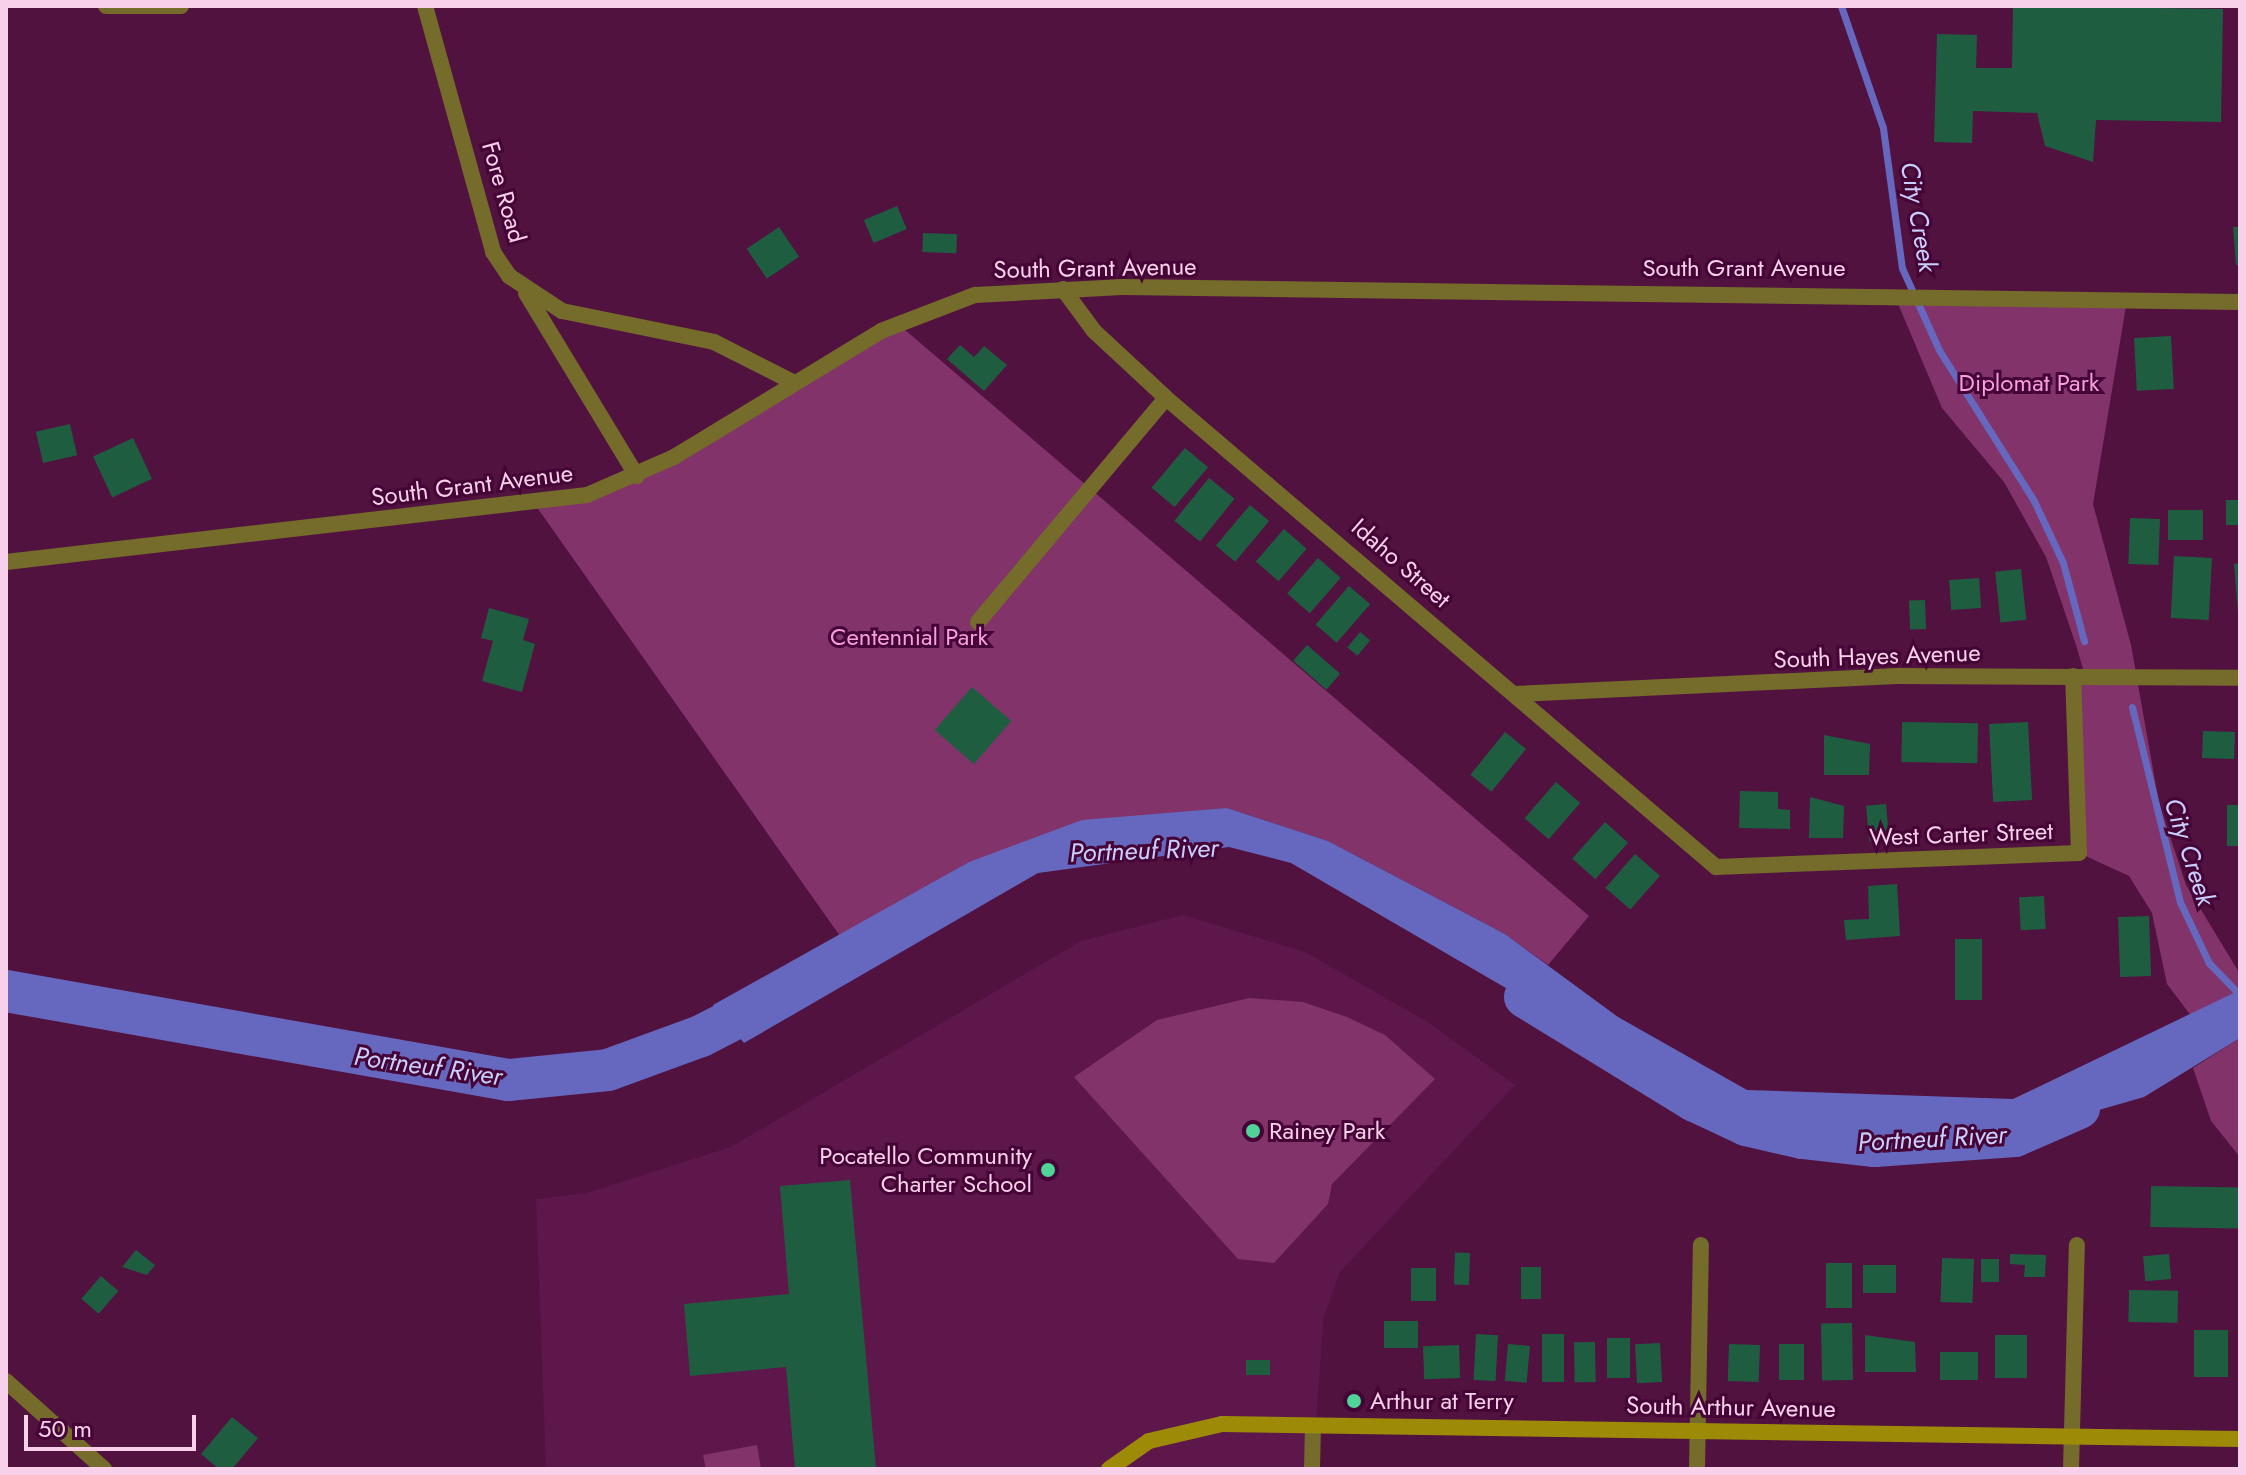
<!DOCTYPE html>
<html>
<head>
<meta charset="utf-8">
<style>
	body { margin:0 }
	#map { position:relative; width:2246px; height:1475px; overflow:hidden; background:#511240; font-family:Jost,sans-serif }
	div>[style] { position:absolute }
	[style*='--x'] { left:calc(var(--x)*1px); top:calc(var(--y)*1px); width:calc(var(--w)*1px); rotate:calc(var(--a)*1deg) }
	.built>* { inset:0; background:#5e174b }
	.green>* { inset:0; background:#81336a }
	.water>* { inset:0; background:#6668bf }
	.stream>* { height:7px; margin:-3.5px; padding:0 3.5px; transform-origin:3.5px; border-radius:3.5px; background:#6668bf }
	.river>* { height:42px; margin:-21px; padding:0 21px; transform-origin:21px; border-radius:21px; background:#6668bf }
	.building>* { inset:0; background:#1f5d40; transform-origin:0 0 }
	.minor>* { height:16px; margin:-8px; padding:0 8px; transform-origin:8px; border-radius:8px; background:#756b2a }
	.tertiary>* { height:16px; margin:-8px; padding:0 8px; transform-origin:8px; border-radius:8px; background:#756b2a }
	.secondary>* { height:16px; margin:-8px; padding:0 8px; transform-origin:8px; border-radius:8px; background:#9d8b07 }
	.dots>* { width:22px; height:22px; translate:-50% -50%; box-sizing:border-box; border:4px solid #450436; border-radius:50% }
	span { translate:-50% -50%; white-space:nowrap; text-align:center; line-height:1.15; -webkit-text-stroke:6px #450436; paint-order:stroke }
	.street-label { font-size:24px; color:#f8d0e9 }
	.park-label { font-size:24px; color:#f99fdb }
	.poi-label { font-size:24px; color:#f8d0e9 }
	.left { translate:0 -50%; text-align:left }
	.right { translate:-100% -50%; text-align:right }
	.water-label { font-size:26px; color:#c9cefd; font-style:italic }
	.frame { position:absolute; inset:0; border:8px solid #f8d0e9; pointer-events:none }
	.scale { position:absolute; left:24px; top:1415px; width:172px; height:36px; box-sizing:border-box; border:4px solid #f8d0e9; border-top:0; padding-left:10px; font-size:24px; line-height:28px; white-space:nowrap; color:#f8d0e9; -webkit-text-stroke:6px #450436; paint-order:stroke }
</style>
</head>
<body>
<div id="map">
	<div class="built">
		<i style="clip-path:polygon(1183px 915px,1305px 952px,1426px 1021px,1515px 1085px,1340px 1272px,1324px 1316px,1312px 1469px,546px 1469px,536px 1199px,587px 1193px,731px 1147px,1081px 941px)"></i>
	</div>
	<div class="green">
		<i style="clip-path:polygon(1894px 294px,2127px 300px,2093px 504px,2131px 645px,2159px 803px,2186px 885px,2240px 974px,2240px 990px,2192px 1017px,2167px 984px,2152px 913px,2129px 876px,2079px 853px,2073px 676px,2085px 676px,2076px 645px,2046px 557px,2004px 482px,1942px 408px)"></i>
		<i style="clip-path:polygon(897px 323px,1589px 916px,1548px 965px,1505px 934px,1328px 841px,1227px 808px,969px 862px,840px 936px,536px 506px,637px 476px)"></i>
		<i style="clip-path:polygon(1249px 998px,1303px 1002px,1347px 1017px,1385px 1035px,1435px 1079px,1332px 1184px,1328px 1204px,1274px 1263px,1238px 1259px,1074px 1077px,1157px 1020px)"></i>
		<i style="clip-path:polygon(2240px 1038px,2240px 1157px,2211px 1121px,2193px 1068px)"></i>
		<i style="clip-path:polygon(757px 1445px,761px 1469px,706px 1469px,703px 1455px)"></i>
	</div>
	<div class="water">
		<i style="clip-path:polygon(1227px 808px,1328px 841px,1505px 934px,1618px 1017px,1747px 1090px,2013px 1099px,2240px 990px,2240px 1038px,2144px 1097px,2026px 1131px,1875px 1146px,1726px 1116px,1291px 863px,1229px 847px,1038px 873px,744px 1043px,713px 1005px,969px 862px,1082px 820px)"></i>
	</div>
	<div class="stream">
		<i style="--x:1841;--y:6;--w:129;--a:71"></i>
		<i style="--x:1883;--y:128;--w:141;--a:82.3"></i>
		<i style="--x:1902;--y:268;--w:90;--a:65.7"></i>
		<i style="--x:1939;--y:350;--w:178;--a:57.8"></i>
		<i style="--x:2034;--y:501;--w:68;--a:64.9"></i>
		<i style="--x:2063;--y:563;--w:81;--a:74.9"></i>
		<i style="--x:2132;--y:707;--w:201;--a:76.2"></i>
		<i style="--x:2180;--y:902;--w:68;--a:64.6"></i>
		<i style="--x:2209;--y:963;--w:45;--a:45.9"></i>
	</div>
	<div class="river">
		<i style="--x:6;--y:991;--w:510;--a:10.05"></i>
		<i style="--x:508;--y:1080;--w:100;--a:-5.7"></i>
		<i style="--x:608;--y:1070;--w:99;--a:-20.1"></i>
		<i style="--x:701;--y:1036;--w:85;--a:-27.2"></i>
		<i style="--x:1525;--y:997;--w:199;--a:31.5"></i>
		<i style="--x:1695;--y:1101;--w:56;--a:25.2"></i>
		<i style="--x:1746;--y:1125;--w:57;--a:13.1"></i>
		<i style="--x:1802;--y:1138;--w:73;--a:6.3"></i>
		<i style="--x:1875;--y:1146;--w:140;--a:-4.1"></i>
		<i style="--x:2015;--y:1136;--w:70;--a:-23.6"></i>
	</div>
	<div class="building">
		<i style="clip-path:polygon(2013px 6px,2223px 9px,2221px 122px,2096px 120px,2093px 162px,2045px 146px,2037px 113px,1973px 111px,1972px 143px,1934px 142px,1937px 34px,1977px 35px,1976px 68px,2012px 68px)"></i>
		<i style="left:897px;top:206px;width:25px;height:36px;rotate:67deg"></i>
		<i style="left:779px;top:227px;width:36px;height:39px;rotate:56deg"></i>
		<i style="clip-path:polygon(2233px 227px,2240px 227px,2240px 265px,2236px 265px)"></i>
		<i style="left:923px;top:233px;width:34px;height:19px;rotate:2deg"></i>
		<i style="left:2171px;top:336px;width:53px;height:37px;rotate:87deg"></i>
		<i style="clip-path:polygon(960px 345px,974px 357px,984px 346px,1007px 365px,984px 391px,947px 359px)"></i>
		<i style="left:70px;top:424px;width:32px;height:35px;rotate:77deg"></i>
		<i style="left:133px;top:438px;width:45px;height:44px;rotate:65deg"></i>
		<i style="left:1185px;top:448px;width:30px;height:52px;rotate:40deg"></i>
		<i style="left:1209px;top:478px;width:33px;height:55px;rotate:39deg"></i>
		<i style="left:2226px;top:500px;width:14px;height:25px"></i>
		<i style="left:1250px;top:505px;width:25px;height:53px;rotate:40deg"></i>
		<i style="left:2168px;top:510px;width:35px;height:30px"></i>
		<i style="left:2130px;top:518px;width:30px;height:46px;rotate:2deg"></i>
		<i style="left:1284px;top:529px;width:30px;height:43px;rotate:41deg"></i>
		<i style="left:2174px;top:556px;width:38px;height:62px;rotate:3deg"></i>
		<i style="left:1318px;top:558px;width:30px;height:47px;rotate:41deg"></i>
		<i style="clip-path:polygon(2240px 563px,2240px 613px,2238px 613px,2234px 564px)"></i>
		<i style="left:2021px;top:569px;width:51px;height:26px;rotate:84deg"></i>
		<i style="left:1979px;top:578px;width:30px;height:30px;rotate:86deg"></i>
		<i style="left:1349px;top:586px;width:28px;height:51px;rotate:41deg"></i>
		<i style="left:1925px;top:600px;width:29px;height:16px;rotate:88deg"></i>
		<i style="clip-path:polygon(489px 608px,529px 619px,523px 640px,535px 644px,522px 692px,482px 681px,493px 641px,481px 638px)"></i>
		<i style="left:1360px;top:632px;width:13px;height:20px;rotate:39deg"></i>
		<i style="left:1307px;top:645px;width:44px;height:21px;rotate:41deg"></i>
		<i style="left:972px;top:687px;width:52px;height:57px;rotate:41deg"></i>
		<i style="left:1902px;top:722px;width:76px;height:40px;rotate:1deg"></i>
		<i style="left:2028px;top:722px;width:78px;height:39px;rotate:87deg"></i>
		<i style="left:2203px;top:731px;width:32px;height:27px;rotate:2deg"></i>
		<i style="left:1505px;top:732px;width:27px;height:55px;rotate:39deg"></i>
		<i style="clip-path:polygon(1824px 735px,1870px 744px,1869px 775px,1824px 775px)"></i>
		<i style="left:1556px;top:782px;width:32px;height:48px;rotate:41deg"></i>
		<i style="clip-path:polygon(1740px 791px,1778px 792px,1778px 809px,1790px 810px,1790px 829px,1739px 828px)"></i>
		<i style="clip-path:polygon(1810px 797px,1844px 806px,1843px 838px,1809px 838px)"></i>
		<i style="left:1886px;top:804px;width:36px;height:20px;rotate:85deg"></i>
		<i style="left:2227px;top:805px;width:13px;height:41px"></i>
		<i style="left:1605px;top:822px;width:31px;height:49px;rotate:42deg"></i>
		<i style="left:1635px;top:854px;width:33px;height:45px;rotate:41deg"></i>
		<i style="clip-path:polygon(1897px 884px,1900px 936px,1846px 940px,1844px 920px,1869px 919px,1868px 886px)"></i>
		<i style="left:2044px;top:896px;width:33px;height:25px;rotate:87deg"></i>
		<i style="left:2149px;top:916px;width:60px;height:31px;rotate:88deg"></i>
		<i style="left:1955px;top:939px;width:27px;height:61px"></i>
		<i style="clip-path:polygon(850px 1180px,876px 1469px,795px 1469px,786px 1367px,690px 1376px,684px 1304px,789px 1294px,780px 1186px)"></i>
		<i style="left:2151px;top:1186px;width:89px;height:41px;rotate:1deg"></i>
		<i style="clip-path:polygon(136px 1250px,155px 1265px,147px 1275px,122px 1267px)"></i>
		<i style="left:1470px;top:1253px;width:32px;height:15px;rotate:92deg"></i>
		<i style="clip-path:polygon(2010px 1254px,2046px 1255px,2045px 1277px,2024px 1277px,2025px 1265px,2010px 1264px)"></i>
		<i style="left:2169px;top:1254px;width:25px;height:26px;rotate:85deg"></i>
		<i style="left:1942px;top:1258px;width:32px;height:44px;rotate:2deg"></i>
		<i style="left:1981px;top:1259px;width:18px;height:23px"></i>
		<i style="left:1826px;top:1263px;width:26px;height:45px"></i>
		<i style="left:1863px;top:1265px;width:33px;height:28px"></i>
		<i style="left:1521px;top:1267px;width:20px;height:32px"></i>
		<i style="left:1411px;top:1268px;width:25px;height:33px"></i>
		<i style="left:101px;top:1276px;width:23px;height:30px;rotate:41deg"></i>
		<i style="left:2129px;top:1290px;width:49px;height:32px;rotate:1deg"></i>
		<i style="left:1384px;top:1321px;width:34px;height:27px"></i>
		<i style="left:1852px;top:1323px;width:57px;height:31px;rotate:89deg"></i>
		<i style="left:2228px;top:1330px;width:47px;height:34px;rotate:90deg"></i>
		<i style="left:1476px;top:1334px;width:22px;height:46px;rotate:3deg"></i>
		<i style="left:1542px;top:1334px;width:22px;height:48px"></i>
		<i style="clip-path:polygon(1865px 1335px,1915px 1342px,1916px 1372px,1865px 1372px)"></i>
		<i style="left:1995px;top:1335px;width:32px;height:43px"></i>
		<i style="left:1607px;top:1338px;width:23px;height:40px"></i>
		<i style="left:1595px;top:1342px;width:40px;height:21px;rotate:89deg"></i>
		<i style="left:1660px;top:1343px;width:39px;height:25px;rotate:87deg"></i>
		<i style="left:1508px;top:1344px;width:22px;height:37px;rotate:5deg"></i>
		<i style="left:1729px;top:1344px;width:31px;height:37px;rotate:2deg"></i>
		<i style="left:1779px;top:1344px;width:25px;height:36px"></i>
		<i style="left:1459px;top:1345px;width:33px;height:36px;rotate:88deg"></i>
		<i style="left:1940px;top:1352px;width:38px;height:28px"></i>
		<i style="left:1246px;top:1360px;width:24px;height:15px"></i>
		<i style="clip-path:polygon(232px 1417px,258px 1438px,232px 1469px,219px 1469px,201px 1454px)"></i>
	</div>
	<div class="minor">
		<i style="--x:106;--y:6;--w:75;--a:0"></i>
		<i style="--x:425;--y:6;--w:255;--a:74.5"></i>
		<i style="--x:493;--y:252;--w:29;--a:56"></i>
		<i style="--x:509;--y:276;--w:64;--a:33.4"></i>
		<i style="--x:562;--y:311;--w:155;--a:11.5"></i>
		<i style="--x:714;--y:342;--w:89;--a:26.9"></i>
		<i style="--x:1063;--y:289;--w:52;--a:53.6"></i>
		<i style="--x:1094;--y:331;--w:98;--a:42.9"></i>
		<i style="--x:1166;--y:398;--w:723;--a:40.46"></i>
		<i style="--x:1716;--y:867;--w:363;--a:-2.2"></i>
		<i style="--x:2079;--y:853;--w:177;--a:-91.9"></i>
		<i style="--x:526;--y:293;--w:214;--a:58.8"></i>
		<i style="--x:978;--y:622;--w:292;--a:-50"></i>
		<i style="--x:1516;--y:694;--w:381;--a:-2.7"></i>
		<i style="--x:1897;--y:676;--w:343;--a:0.3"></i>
		<i style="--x:6;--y:1381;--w:132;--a:41.9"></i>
		<i style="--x:1312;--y:1469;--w:43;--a:-88.7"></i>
		<i style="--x:1697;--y:1469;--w:224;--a:-89"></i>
		<i style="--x:2071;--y:1469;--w:224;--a:-88.5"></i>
	</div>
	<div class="tertiary">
		<i style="--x:6;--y:562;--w:585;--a:-6.58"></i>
		<i style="--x:587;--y:495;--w:95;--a:-23.6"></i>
		<i style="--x:674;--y:457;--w:242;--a:-31.3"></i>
		<i style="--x:881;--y:331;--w:101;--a:-21"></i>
		<i style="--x:975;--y:295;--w:147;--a:-3.1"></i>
		<i style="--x:1122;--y:287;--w:1118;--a:0.77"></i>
	</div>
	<div class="secondary">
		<i style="--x:1109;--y:1469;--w:49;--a:-35"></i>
		<i style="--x:1149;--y:1441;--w:75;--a:-13.1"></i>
		<i style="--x:1222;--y:1424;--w:1018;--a:0.84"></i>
	</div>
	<div class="dots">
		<i style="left:1253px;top:1131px;background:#50d398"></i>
		<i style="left:1048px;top:1170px;background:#50d398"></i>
		<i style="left:1354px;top:1401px;background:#50d398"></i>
	</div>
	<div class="street-label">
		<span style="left:504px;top:192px;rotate:74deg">Fore Road</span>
		<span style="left:1095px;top:268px;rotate:-1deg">South Grant Avenue</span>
		<span style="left:1744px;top:268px">South Grant Avenue</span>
		<span style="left:472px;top:485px;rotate:-7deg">South Grant Avenue</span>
		<span style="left:1401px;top:563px;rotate:41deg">Idaho Street</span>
		<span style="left:1877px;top:656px;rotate:-2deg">South Hayes Avenue</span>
		<span style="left:1961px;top:834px;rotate:-2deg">West Carter Street</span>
		<span style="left:1731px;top:1407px;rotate:1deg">South Arthur Avenue</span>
	</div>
	<div class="park-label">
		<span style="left:2029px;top:383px">Diplomat Park</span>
		<span style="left:909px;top:637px">Centennial Park</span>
	</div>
	<div class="poi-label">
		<span class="left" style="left:1269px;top:1131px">Rainey Park</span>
		<span class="right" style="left:1032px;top:1170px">Pocatello Community<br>Charter School</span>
		<span class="left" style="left:1370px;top:1401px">Arthur at Terry</span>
	</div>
	<div class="water-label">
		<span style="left:1918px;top:217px;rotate:80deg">City Creek</span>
		<span style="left:1144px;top:851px;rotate:-2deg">Portneuf River</span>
		<span style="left:2189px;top:852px;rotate:72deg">City Creek</span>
		<span style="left:428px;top:1067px;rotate:8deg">Portneuf River</span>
		<span style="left:1932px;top:1139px;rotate:-3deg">Portneuf River</span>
	</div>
	<div class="frame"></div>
	<div class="scale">50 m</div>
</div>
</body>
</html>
